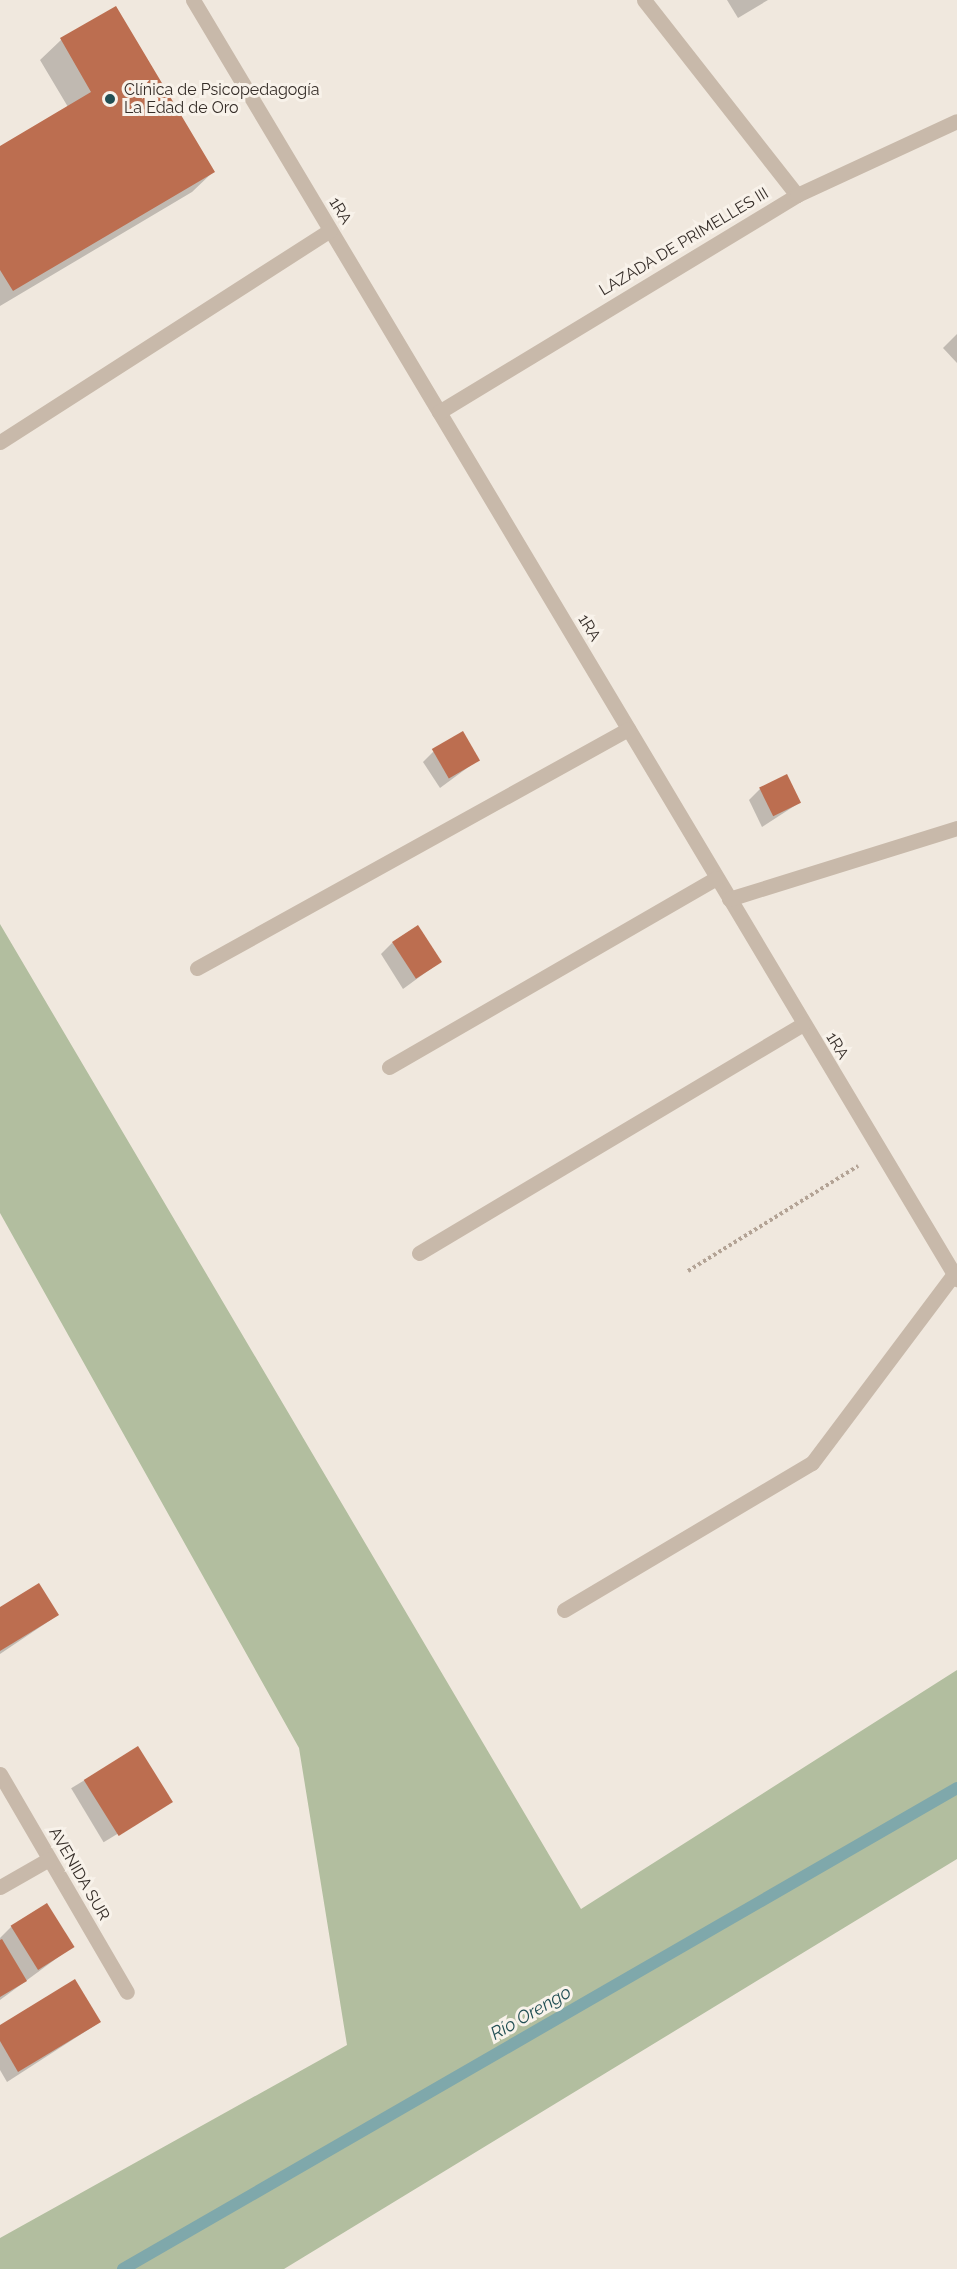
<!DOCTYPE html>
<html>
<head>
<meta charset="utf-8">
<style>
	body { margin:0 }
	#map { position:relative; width:957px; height:2269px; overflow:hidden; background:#f0e8de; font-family:Raleway,sans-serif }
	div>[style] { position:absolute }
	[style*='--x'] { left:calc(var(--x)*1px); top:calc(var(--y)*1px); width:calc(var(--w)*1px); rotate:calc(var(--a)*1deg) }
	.green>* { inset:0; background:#b2be9f }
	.shadow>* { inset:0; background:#0003; transform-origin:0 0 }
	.stream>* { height:12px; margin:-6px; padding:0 6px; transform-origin:6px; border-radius:6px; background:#7fa8ab }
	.building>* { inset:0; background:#bc6e50; transform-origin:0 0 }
	.path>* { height:4px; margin-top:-2px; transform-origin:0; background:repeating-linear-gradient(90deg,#b3a395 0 3px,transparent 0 6px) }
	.minor>* { height:15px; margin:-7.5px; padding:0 7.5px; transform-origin:7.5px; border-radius:7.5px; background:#c8b9aa }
	.dots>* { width:16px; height:16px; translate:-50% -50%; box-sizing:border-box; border:3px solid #f8f2ea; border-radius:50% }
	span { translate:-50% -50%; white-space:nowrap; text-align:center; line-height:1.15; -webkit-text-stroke:6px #f8f2ea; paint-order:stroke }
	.poi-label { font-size:16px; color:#362e29 }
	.left { translate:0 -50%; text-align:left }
	.street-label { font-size:16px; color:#362e29 }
	.water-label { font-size:18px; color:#224f54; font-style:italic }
</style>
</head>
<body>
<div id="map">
	<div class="green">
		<i style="clip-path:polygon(0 924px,581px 1909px,957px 1670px,957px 1859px,284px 2269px,0 2269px,0 2238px,347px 2045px,299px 1748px,0 1213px)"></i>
	</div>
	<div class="shadow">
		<i style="clip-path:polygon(727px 0,768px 0,738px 18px)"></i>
		<i style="clip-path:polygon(115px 8px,213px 172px,192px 192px,0 306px,0 147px,68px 107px,40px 60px,61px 40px)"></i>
		<i style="clip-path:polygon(957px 334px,957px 363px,943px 348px)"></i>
		<i style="clip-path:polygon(434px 751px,478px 760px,440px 788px,423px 762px)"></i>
		<i style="clip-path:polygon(760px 789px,799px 803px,762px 827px,749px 800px)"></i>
		<i style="clip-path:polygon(392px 943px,440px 962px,403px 989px,381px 954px)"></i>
		<i style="clip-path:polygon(0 1608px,58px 1615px,0 1654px)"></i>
		<i style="left:138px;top:1748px;width:63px;height:78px;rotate:59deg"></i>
		<i style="clip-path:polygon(11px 1927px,72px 1947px,0 2000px,0 1938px)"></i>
		<i style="clip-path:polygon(100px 2022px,7px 2082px,0 2070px,0 2027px)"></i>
	</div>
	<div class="stream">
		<i style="--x:123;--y:2269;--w:963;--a:-29.97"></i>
	</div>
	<div class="building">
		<i style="clip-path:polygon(116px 6px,215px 172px,13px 291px,0 270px,0 146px,91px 92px,60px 38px)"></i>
		<i style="left:463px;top:731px;width:34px;height:36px;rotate:60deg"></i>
		<i style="left:787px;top:774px;width:32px;height:31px;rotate:64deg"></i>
		<i style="left:418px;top:925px;width:44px;height:31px;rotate:57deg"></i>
		<i style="clip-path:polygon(39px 1583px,59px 1615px,0 1651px,0 1607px)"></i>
		<i style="left:138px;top:1746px;width:66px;height:64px;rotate:58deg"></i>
		<i style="left:47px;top:1903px;width:52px;height:43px;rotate:58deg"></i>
		<i style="clip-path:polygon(2px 1939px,27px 1981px,0 1997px,0 1940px)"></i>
		<i style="clip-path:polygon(75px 1979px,101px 2022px,18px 2072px,0 2041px,0 2025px)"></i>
	</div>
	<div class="path">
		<i style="--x:688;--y:1271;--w:200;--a:-31.7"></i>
	</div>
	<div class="minor">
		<i style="--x:193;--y:0;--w:1490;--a:59.15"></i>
		<i style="--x:644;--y:0;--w:248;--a:51.9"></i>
		<i style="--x:439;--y:412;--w:419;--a:-31.2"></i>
		<i style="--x:797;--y:195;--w:176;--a:-24.8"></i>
		<i style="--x:0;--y:442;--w:392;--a:-32.7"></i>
		<i style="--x:729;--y:899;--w:239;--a:-17.3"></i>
		<i style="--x:197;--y:968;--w:493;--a:-29"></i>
		<i style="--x:389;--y:1067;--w:378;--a:-30"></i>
		<i style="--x:419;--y:1253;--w:447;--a:-30.8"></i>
		<i style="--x:564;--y:1610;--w:288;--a:-30.7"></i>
		<i style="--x:812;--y:1463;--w:235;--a:-53.1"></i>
		<i style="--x:0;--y:1774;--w:252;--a:59.8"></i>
		<i style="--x:0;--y:1887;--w:56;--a:-29.7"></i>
	</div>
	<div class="dots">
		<i style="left:110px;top:99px;background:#224f54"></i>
	</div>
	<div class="poi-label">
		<span class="left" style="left:124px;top:99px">Clínica de Psicopedagogía<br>La Edad de Oro</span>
	</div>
	<div class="street-label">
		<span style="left:340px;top:211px;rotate:59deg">1RA</span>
		<span style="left:684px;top:242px;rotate:-31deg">LAZADA DE PRIMELLES III</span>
		<span style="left:589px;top:628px;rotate:59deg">1RA</span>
		<span style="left:837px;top:1046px;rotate:59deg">1RA</span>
		<span style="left:79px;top:1874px;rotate:60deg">AVENIDA SUR</span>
	</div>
	<div class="water-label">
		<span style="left:531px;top:2013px;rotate:-30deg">Río Orengo</span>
	</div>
</div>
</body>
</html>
